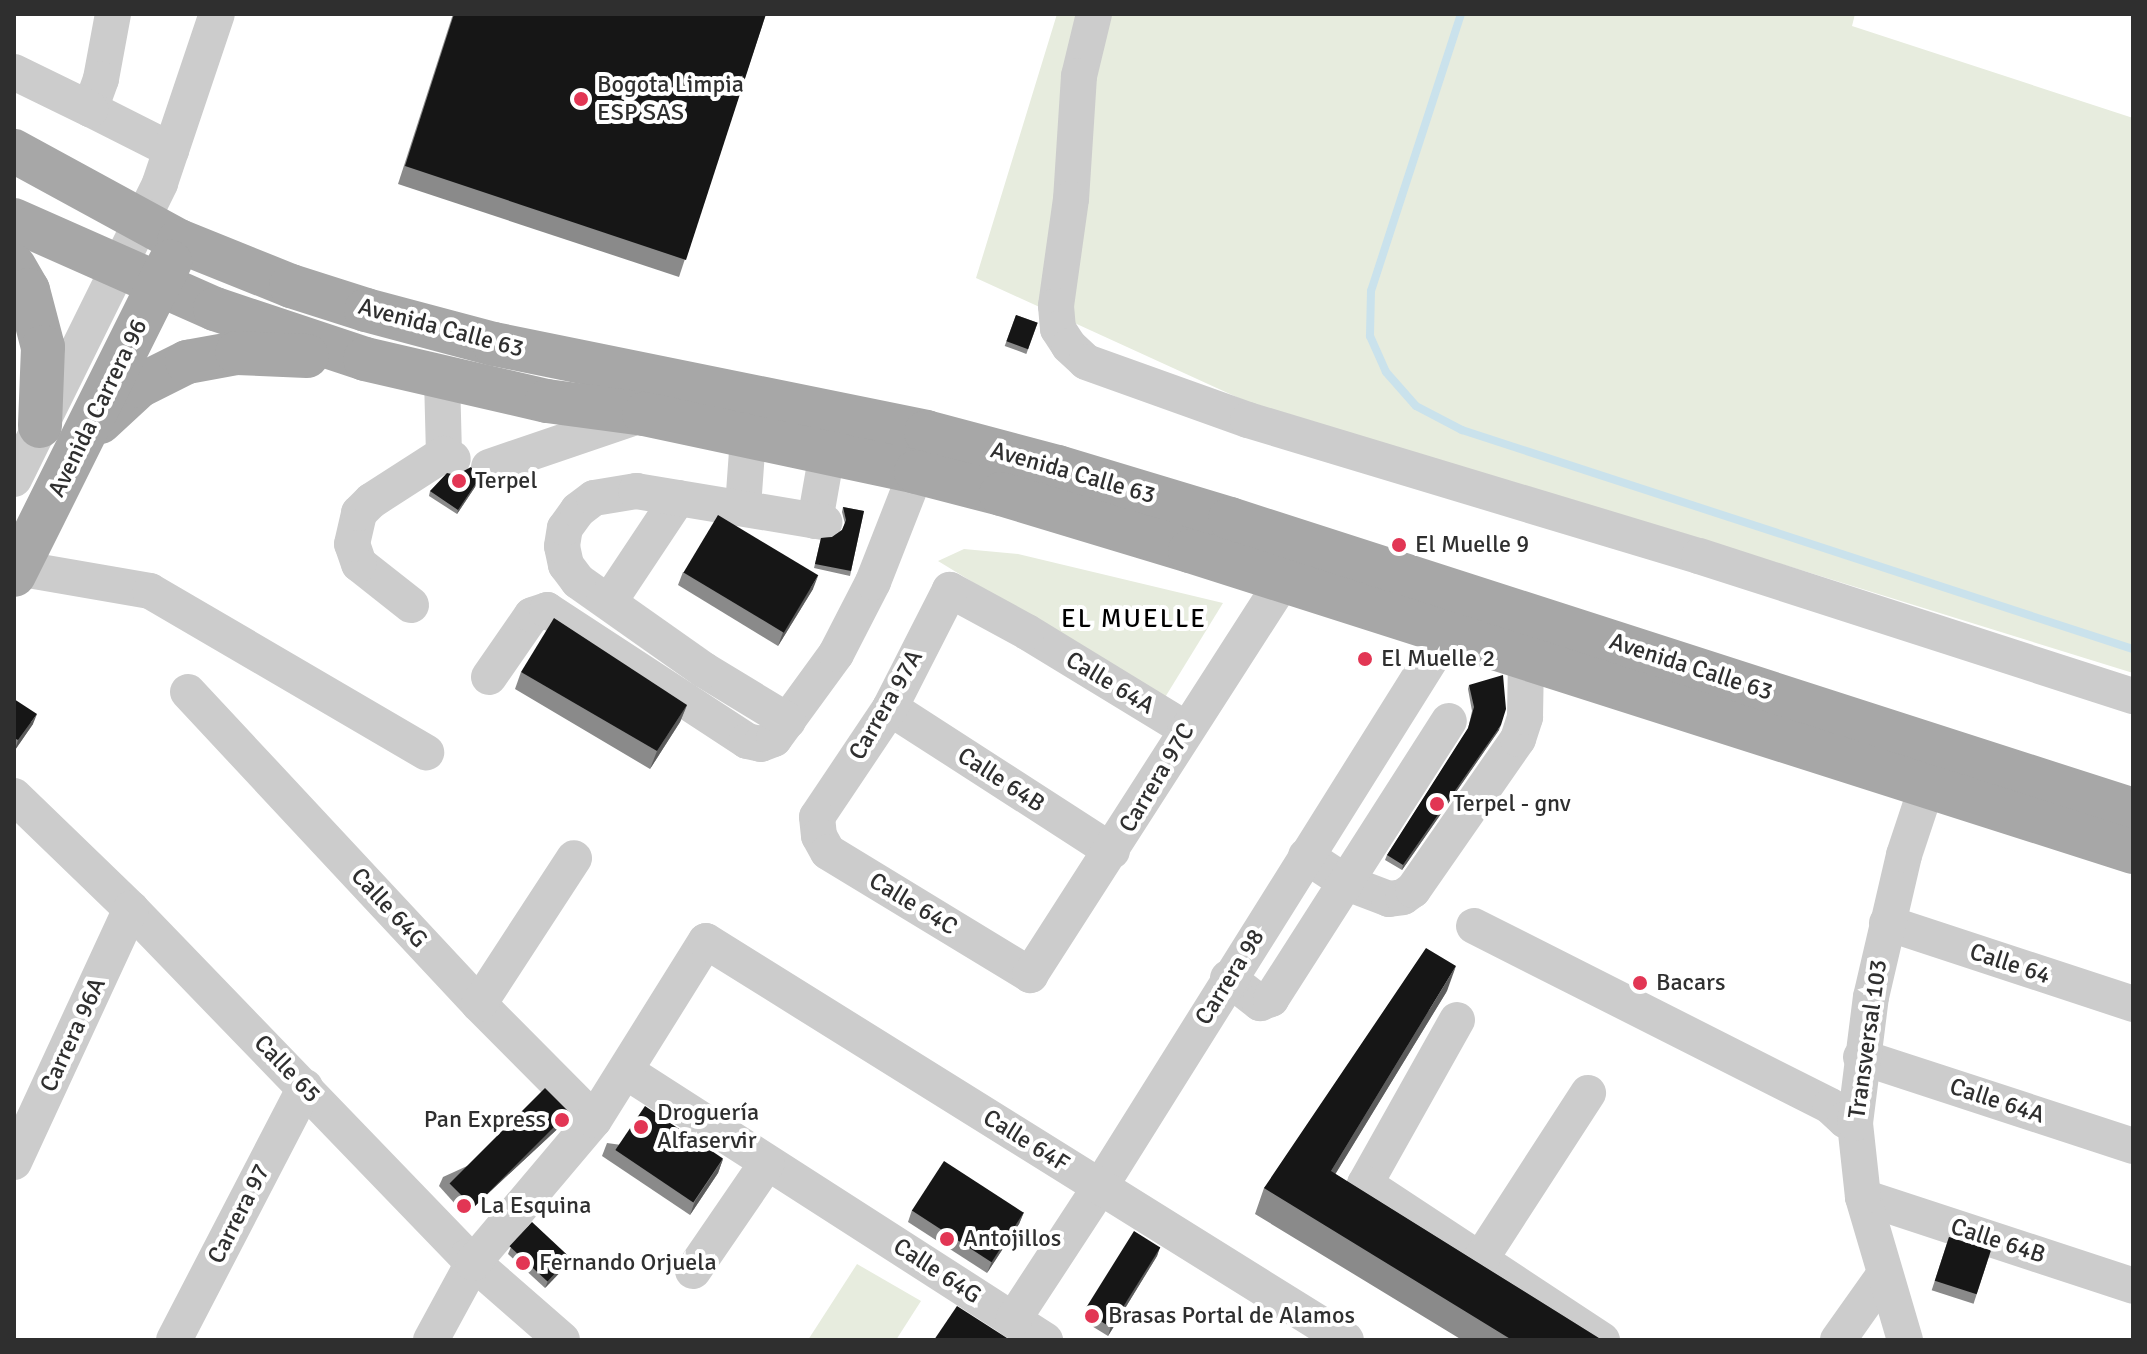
<!DOCTYPE html>
<html>
<head>
<meta charset="utf-8">
<style>
	body { margin:0 }
	#map { position:relative; width:2147px; height:1354px; overflow:hidden; background:#fff; font-family:Signika,sans-serif }
	div>[style] { position:absolute }
	[style*='--x'] { left:calc(var(--x)*1px); top:calc(var(--y)*1px); width:calc(var(--w)*1px); rotate:calc(var(--a)*1deg) }
	.green>* { inset:0; background:#e7ecde }
	.stream>* { height:8px; margin:-4px; padding:0 4px; transform-origin:4px; border-radius:4px; background:#cae2ec }
	.minor>* { height:36px; margin:-18px; padding:0 18px; transform-origin:18px; border-radius:18px; background:#ccc }
	.major>* { height:44px; margin:-22px; padding:0 22px; transform-origin:22px; border-radius:22px; background:#a7a7a7 }
	.wall>* { inset:0; background:#8a8a8a; transform-origin:0 0 }
	.shaded-wall>* { inset:0; background:#5c5c5c }
	.building>* { inset:0; background:#161616; transform-origin:0 0 }
	.dots>* { width:22px; height:22px; translate:-50% -50%; box-sizing:border-box; border:4px solid #fff; border-radius:50% }
	span { translate:-50% -50%; white-space:nowrap; text-align:center; line-height:1.15; -webkit-text-stroke:8px #fff; paint-order:stroke }
	.poi-label { font-size:24px; color:#2f2f2f }
	.left { translate:0 -50%; text-align:left }
	.right { translate:-100% -50%; text-align:right }
	.street-label { font-size:24px; color:#2f2f2f }
	.neighbourhood-label { font-size:26px; color:#000; letter-spacing:2px }
	.frame { position:absolute; inset:0; border:16px solid #2f2f2f; pointer-events:none }
</style>
</head>
<body>
<div id="map">
	<div class="green">
		<i style="clip-path:polygon(1057px 14px,1855px 14px,1852px 26px,2133px 118px,2133px 673px,1788px 566px,1409px 458px,1278px 416px,976px 278px)"></i>
		<i style="clip-path:polygon(964px 549px,1018px 554px,1223px 603px,1164px 699px,938px 561px)"></i>
		<i style="clip-path:polygon(857px 1264px,921px 1301px,896px 1340px,808px 1340px)"></i>
	</div>
	<div class="stream">
		<i style="--x:1461;--y:14;--w:291;--a:108"></i>
		<i style="--x:1371;--y:291;--w:45;--a:91.3"></i>
		<i style="--x:1370;--y:336;--w:39;--a:66"></i>
		<i style="--x:1386;--y:372;--w:45;--a:48.6"></i>
		<i style="--x:1416;--y:406;--w:52;--a:27.6"></i>
		<i style="--x:1462;--y:430;--w:706;--a:18.08"></i>
	</div>
	<div class="minor">
		<i style="--x:113;--y:14;--w:66;--a:100.5"></i>
		<i style="--x:101;--y:79;--w:32;--a:110"></i>
		<i style="--x:90;--y:109;--w:91;--a:26.8"></i>
		<i style="--x:1094;--y:14;--w:64;--a:103.6"></i>
		<i style="--x:1079;--y:76;--w:123;--a:93.7"></i>
		<i style="--x:1071;--y:199;--w:108;--a:98"></i>
		<i style="--x:1056;--y:306;--w:23;--a:85"></i>
		<i style="--x:1058;--y:329;--w:20;--a:57"></i>
		<i style="--x:1069;--y:346;--w:23;--a:43"></i>
		<i style="--x:1086;--y:362;--w:172;--a:19.7"></i>
		<i style="--x:1248;--y:420;--w:471;--a:16.8"></i>
		<i style="--x:1699;--y:556;--w:456;--a:17.9"></i>
		<i style="--x:14;--y:72;--w:85;--a:26"></i>
		<i style="--x:442;--y:378;--w:76;--a:88.5"></i>
		<i style="--x:444;--y:454;--w:10;--a:29"></i>
		<i style="--x:489;--y:467;--w:162;--a:-18.8"></i>
		<i style="--x:14;--y:479;--w:330;--a:-63.7"></i>
		<i style="--x:160;--y:183;--w:178;--a:-71.4"></i>
		<i style="--x:743;--y:507;--w:69;--a:-85.9"></i>
		<i style="--x:815;--y:521;--w:69;--a:-80"></i>
		<i style="--x:17;--y:568;--w:135;--a:9.8"></i>
		<i style="--x:150;--y:591;--w:320;--a:30.3"></i>
		<i style="--x:609;--y:602;--w:125;--a:-56.4"></i>
		<i style="--x:411;--y:605;--w:66;--a:-141.7"></i>
		<i style="--x:359;--y:564;--w:21;--a:-109"></i>
		<i style="--x:352;--y:544;--w:32;--a:-77"></i>
		<i style="--x:359;--y:513;--w:17;--a:-45"></i>
		<i style="--x:371;--y:501;--w:87;--a:-32.8"></i>
		<i style="--x:489;--y:677;--w:75;--a:-55.3"></i>
		<i style="--x:532;--y:615;--w:16;--a:-18"></i>
		<i style="--x:547;--y:610;--w:239;--a:33.2"></i>
		<i style="--x:747;--y:741;--w:14;--a:12"></i>
		<i style="--x:761;--y:744;--w:14;--a:-21"></i>
		<i style="--x:774;--y:739;--w:105;--a:-53.9"></i>
		<i style="--x:836;--y:654;--w:81;--a:-62.8"></i>
		<i style="--x:873;--y:582;--w:118;--a:-68.6"></i>
		<i style="--x:188;--y:692;--w:427;--a:47"></i>
		<i style="--x:479;--y:1004;--w:163;--a:45.2"></i>
		<i style="--x:890;--y:708;--w:264;--a:32.8"></i>
		<i style="--x:788;--y:721;--w:98;--a:-148.7"></i>
		<i style="--x:704;--y:670;--w:154;--a:-144.8"></i>
		<i style="--x:578;--y:581;--w:20;--a:-127"></i>
		<i style="--x:566;--y:565;--w:19;--a:-102"></i>
		<i style="--x:562;--y:546;--w:18;--a:-81"></i>
		<i style="--x:565;--y:528;--w:22;--a:-54"></i>
		<i style="--x:578;--y:510;--w:20;--a:-37"></i>
		<i style="--x:594;--y:498;--w:43;--a:-9.5"></i>
		<i style="--x:636;--y:491;--w:191;--a:9.4"></i>
		<i style="--x:1186;--y:729;--w:186;--a:-148.6"></i>
		<i style="--x:1027;--y:632;--w:88;--a:-151.4"></i>
		<i style="--x:950;--y:590;--w:132;--a:117"></i>
		<i style="--x:890;--y:708;--w:131;--a:123.8"></i>
		<i style="--x:817;--y:817;--w:19;--a:84"></i>
		<i style="--x:819;--y:836;--w:18;--a:61"></i>
		<i style="--x:828;--y:852;--w:237;--a:31.3"></i>
		<i style="--x:1030;--y:975;--w:470;--a:-57.3"></i>
		<i style="--x:14;--y:796;--w:163;--a:44"></i>
		<i style="--x:131;--y:909;--w:484;--a:46"></i>
		<i style="--x:467;--y:1257;--w:126;--a:41.1"></i>
		<i style="--x:1306;--y:856;--w:49;--a:33.4"></i>
		<i style="--x:1347;--y:883;--w:45;--a:20.9"></i>
		<i style="--x:1389;--y:899;--w:14;--a:-8"></i>
		<i style="--x:1403;--y:897;--w:12;--a:-35"></i>
		<i style="--x:1413;--y:890;--w:184;--a:-55.2"></i>
		<i style="--x:1518;--y:739;--w:23;--a:-72"></i>
		<i style="--x:1525;--y:717;--w:59;--a:-89"></i>
		<i style="--x:1887;--y:923;--w:259;--a:18.2"></i>
		<i style="--x:1474;--y:926;--w:399;--a:26.8"></i>
		<i style="--x:1830;--y:1106;--w:21;--a:43"></i>
		<i style="--x:1845;--y:1120;--w:10;--a:17"></i>
		<i style="--x:1228;--y:978;--w:41;--a:38"></i>
		<i style="--x:1260;--y:1003;--w:12;--a:-20"></i>
		<i style="--x:1271;--y:999;--w:330;--a:-57.4"></i>
		<i style="--x:479;--y:1004;--w:174;--a:-56.9"></i>
		<i style="--x:1457;--y:1020;--w:188;--a:119.3"></i>
		<i style="--x:1365;--y:1184;--w:284;--a:33.4"></i>
		<i style="--x:1861;--y:1057;--w:286;--a:18.1"></i>
		<i style="--x:627;--y:1072;--w:497;--a:32.7"></i>
		<i style="--x:14;--y:1162;--w:279;--a:-65.2"></i>
		<i style="--x:1863;--y:1197;--w:284;--a:18.2"></i>
		<i style="--x:1480;--y:1260;--w:199;--a:-57.1"></i>
		<i style="--x:693;--y:1271;--w:131;--a:-55.6"></i>
		<i style="--x:1013;--y:1320;--w:159;--a:-56.8"></i>
		<i style="--x:1100;--y:1187;--w:654;--a:-57.94"></i>
		<i style="--x:174;--y:1340;--w:285;--a:-62.6"></i>
		<i style="--x:431;--y:1340;--w:88;--a:-61.4"></i>
		<i style="--x:473;--y:1263;--w:187;--a:-49.8"></i>
		<i style="--x:594;--y:1120;--w:211;--a:-58"></i>
		<i style="--x:706;--y:941;--w:754;--a:31.94"></i>
		<i style="--x:1838;--y:1340;--w:80;--a:-54.7"></i>
		<i style="--x:1905;--y:1340;--w:149;--a:-106.4"></i>
		<i style="--x:1863;--y:1197;--w:74;--a:-96.2"></i>
		<i style="--x:1855;--y:1123;--w:127;--a:-82.8"></i>
		<i style="--x:1871;--y:997;--w:146;--a:-76.9"></i>
		<i style="--x:1904;--y:855;--w:73;--a:-71.6"></i>
	</div>
	<div class="major">
		<i style="--x:14;--y:151;--w:188;--a:28.6"></i>
		<i style="--x:179;--y:241;--w:121;--a:21.9"></i>
		<i style="--x:291;--y:286;--w:79;--a:17.7"></i>
		<i style="--x:366;--y:310;--w:132;--a:14.9"></i>
		<i style="--x:494;--y:344;--w:441;--a:11.5"></i>
		<i style="--x:926;--y:432;--w:137;--a:14.9"></i>
		<i style="--x:1058;--y:467;--w:180;--a:16.8"></i>
		<i style="--x:1230;--y:519;--w:949;--a:17.86"></i>
		<i style="--x:14;--y:220;--w:220;--a:23.9"></i>
		<i style="--x:215;--y:309;--w:158;--a:18.4"></i>
		<i style="--x:365;--y:359;--w:187;--a:13"></i>
		<i style="--x:547;--y:401;--w:98;--a:7.6"></i>
		<i style="--x:644;--y:414;--w:278;--a:12"></i>
		<i style="--x:916;--y:472;--w:88;--a:14.5"></i>
		<i style="--x:1001;--y:494;--w:197;--a:16.8"></i>
		<i style="--x:1190;--y:551;--w:990;--a:17.7"></i>
		<i style="--x:14;--y:266;--w:28;--a:60"></i>
		<i style="--x:28;--y:290;--w:59;--a:75.3"></i>
		<i style="--x:43;--y:347;--w:79;--a:92.2"></i>
		<i style="--x:100;--y:422;--w:53;--a:-42.7"></i>
		<i style="--x:139;--y:386;--w:54;--a:-26.6"></i>
		<i style="--x:187;--y:362;--w:51;--a:-10.2"></i>
		<i style="--x:237;--y:353;--w:70;--a:2.5"></i>
		<i style="--x:14;--y:575;--w:350;--a:-63.5"></i>
	</div>
	<div class="wall">
		<i style="clip-path:polygon(453px 14px,766px 14px,679px 277px,398px 184px)"></i>
		<i style="left:1016px;top:315px;width:23px;height:33px;rotate:20deg"></i>
		<i style="clip-path:polygon(479px 479px,477px 484px,457px 514px,429px 496px,430px 491px)"></i>
		<i style="clip-path:polygon(843px 507px,864px 511px,850px 576px,814px 568px,821px 538px,832px 537px,842px 530px,845px 524px,842px 512px)"></i>
		<i style="clip-path:polygon(683px 572px,813px 589px,778px 646px,678px 585px)"></i>
		<i style="clip-path:polygon(521px 672px,687px 705px,680px 722px,650px 769px,515px 689px)"></i>
		<i style="clip-path:polygon(1469px 685px,1499px 730px,1402px 870px,1385px 860px,1387px 855px,1468px 729px,1472px 711px,1468px 689px)"></i>
		<i style="clip-path:polygon(14px 699px,33px 724px,15px 750px,14px 749px)"></i>
		<i style="clip-path:polygon(1447px 991px,1335px 1174px,1602px 1340px,1462px 1340px,1255px 1214px,1264px 1188px)"></i>
		<i style="clip-path:polygon(566px 1121px,465px 1215px,439px 1186px,443px 1177px)"></i>
		<i style="clip-path:polygon(607px 1143px,723px 1159px,718px 1173px,690px 1215px,602px 1156px)"></i>
		<i style="clip-path:polygon(912px 1210px,1024px 1212px,1019px 1224px,987px 1273px,908px 1222px)"></i>
		<i style="left:1949px;top:1237px;width:44px;height:56px;rotate:18deg"></i>
		<i style="clip-path:polygon(511px 1247px,568px 1264px,545px 1288px,508px 1254px)"></i>
		<i style="clip-path:polygon(1160px 1247px,1157px 1256px,1108px 1336px,1082px 1320px,1085px 1311px)"></i>
	</div>
	<div class="shaded-wall">
		<i style="clip-path:polygon(479px 479px,477px 484px,457px 514px,458px 510px)"></i>
		<i style="clip-path:polygon(818px 576px,813px 589px,778px 646px,783px 632px)"></i>
		<i style="clip-path:polygon(687px 705px,680px 722px,650px 769px,657px 751px)"></i>
		<i style="clip-path:polygon(37px 714px,33px 724px,15px 750px,18px 740px)"></i>
		<i style="clip-path:polygon(1501px 725px,1499px 730px,1402px 870px,1403px 865px)"></i>
		<i style="clip-path:polygon(1456px 966px,1447px 991px,1322px 1196px,1331px 1171px)"></i>
		<i style="clip-path:polygon(569px 1112px,566px 1121px,465px 1215px,468px 1205px)"></i>
		<i style="clip-path:polygon(723px 1159px,718px 1173px,690px 1215px,695px 1201px)"></i>
		<i style="clip-path:polygon(1024px 1212px,1019px 1224px,987px 1273px,992px 1261px)"></i>
		<i style="clip-path:polygon(1160px 1247px,1157px 1256px,1108px 1336px,1111px 1326px)"></i>
		<i style="clip-path:polygon(570px 1257px,568px 1264px,545px 1288px,548px 1281px)"></i>
	</div>
	<div class="building">
		<i style="clip-path:polygon(454px 14px,766px 14px,686px 260px,405px 166px)"></i>
		<i style="left:1016px;top:315px;width:23px;height:28px;rotate:20deg"></i>
		<i style="clip-path:polygon(471px 467px,479px 479px,458px 510px,430px 491px,447px 473px,456px 475px)"></i>
		<i style="clip-path:polygon(843px 507px,864px 511px,851px 571px,815px 564px,821px 538px,832px 537px,842px 530px,846px 520px)"></i>
		<i style="left:718px;top:515px;width:117px;height:67px;rotate:31deg"></i>
		<i style="clip-path:polygon(554px 618px,687px 705px,657px 751px,521px 672px)"></i>
		<i style="clip-path:polygon(1503px 675px,1506px 709px,1501px 725px,1403px 865px,1387px 855px,1468px 728px,1474px 707px,1469px 685px)"></i>
		<i style="clip-path:polygon(14px 699px,37px 714px,18px 740px,14px 738px)"></i>
		<i style="clip-path:polygon(1426px 948px,1456px 966px,1331px 1171px,1602px 1340px,1512px 1340px,1264px 1188px)"></i>
		<i style="left:545px;top:1088px;width:34px;height:135px;rotate:45deg"></i>
		<i style="left:645px;top:1106px;width:94px;height:53px;rotate:34deg"></i>
		<i style="left:944px;top:1161px;width:95px;height:59px;rotate:33deg"></i>
		<i style="left:532px;top:1222px;width:52px;height:33px;rotate:43deg"></i>
		<i style="left:1134px;top:1231px;width:31px;height:94px;rotate:32deg"></i>
		<i style="left:1949px;top:1237px;width:44px;height:46px;rotate:18deg"></i>
		<i style="clip-path:polygon(957px 1306px,1007px 1338px,1005px 1340px,934px 1340px)"></i>
	</div>
	<div class="dots">
		<i style="left:581px;top:99px;background:#e23654"></i>
		<i style="left:459px;top:481px;background:#e23654"></i>
		<i style="left:1399px;top:545px;background:#e23654"></i>
		<i style="left:1365px;top:659px;background:#e23654"></i>
		<i style="left:1437px;top:804px;background:#e23654"></i>
		<i style="left:1640px;top:983px;background:#e23654"></i>
		<i style="left:562px;top:1120px;background:#e23654"></i>
		<i style="left:641px;top:1127px;background:#e23654"></i>
		<i style="left:464px;top:1206px;background:#e23654"></i>
		<i style="left:947px;top:1239px;background:#e23654"></i>
		<i style="left:523px;top:1263px;background:#e23654"></i>
		<i style="left:1092px;top:1316px;background:#e23654"></i>
	</div>
	<div class="poi-label">
		<span class="left" style="left:597px;top:99px">Bogota Limpia<br>ESP SAS</span>
		<span class="left" style="left:475px;top:481px">Terpel</span>
		<span class="left" style="left:1415px;top:545px">El Muelle 9</span>
		<span class="left" style="left:1381px;top:659px">El Muelle 2</span>
		<span class="left" style="left:1453px;top:804px">Terpel - gnv</span>
		<span class="left" style="left:1656px;top:983px">Bacars</span>
		<span class="left" style="left:657px;top:1127px">Droguería<br>Alfaservir</span>
		<span class="right" style="left:546px;top:1120px">Pan Express</span>
		<span class="left" style="left:480px;top:1206px">La Esquina</span>
		<span class="left" style="left:963px;top:1239px">Antojillos</span>
		<span class="left" style="left:539px;top:1263px">Fernando Orjuela</span>
		<span class="left" style="left:1108px;top:1316px">Brasas Portal de Alamos</span>
	</div>
	<div class="street-label">
		<span style="left:441px;top:328px;rotate:15deg">Avenida Calle 63</span>
		<span style="left:98px;top:408px;rotate:-64deg">Avenida Carrera 96</span>
		<span style="left:1073px;top:473px;rotate:16deg">Avenida Calle 63</span>
		<span style="left:1691px;top:667px;rotate:18deg">Avenida Calle 63</span>
		<span style="left:1110px;top:683px;rotate:31deg">Calle 64A</span>
		<span style="left:886px;top:705px;rotate:-60deg">Carrera 97A</span>
		<span style="left:1157px;top:778px;rotate:-59deg">Carrera 97C</span>
		<span style="left:1001px;top:780px;rotate:33deg">Calle 64B</span>
		<span style="left:913px;top:904px;rotate:31deg">Calle 64C</span>
		<span style="left:389px;top:908px;rotate:47deg">Calle 64G</span>
		<span style="left:2010px;top:964px;rotate:18deg">Calle 64</span>
		<span style="left:1230px;top:977px;rotate:-58deg">Carrera 98</span>
		<span style="left:73px;top:1035px;rotate:-65deg">Carrera 96A</span>
		<span style="left:1868px;top:1039px;rotate:-82deg">Transversal 103</span>
		<span style="left:287px;top:1069px;rotate:46deg">Calle 65</span>
		<span style="left:1997px;top:1101px;rotate:18deg">Calle 64A</span>
		<span style="left:1026px;top:1141px;rotate:32deg">Calle 64F</span>
		<span style="left:239px;top:1214px;rotate:-63deg">Carrera 97</span>
		<span style="left:1998px;top:1241px;rotate:18deg">Calle 64B</span>
		<span style="left:937px;top:1271px;rotate:33deg">Calle 64G</span>
	</div>
	<div class="neighbourhood-label">
		<span style="left:1134px;top:620px">EL MUELLE</span>
	</div>
	<div class="frame"></div>
</div>
</body>
</html>
